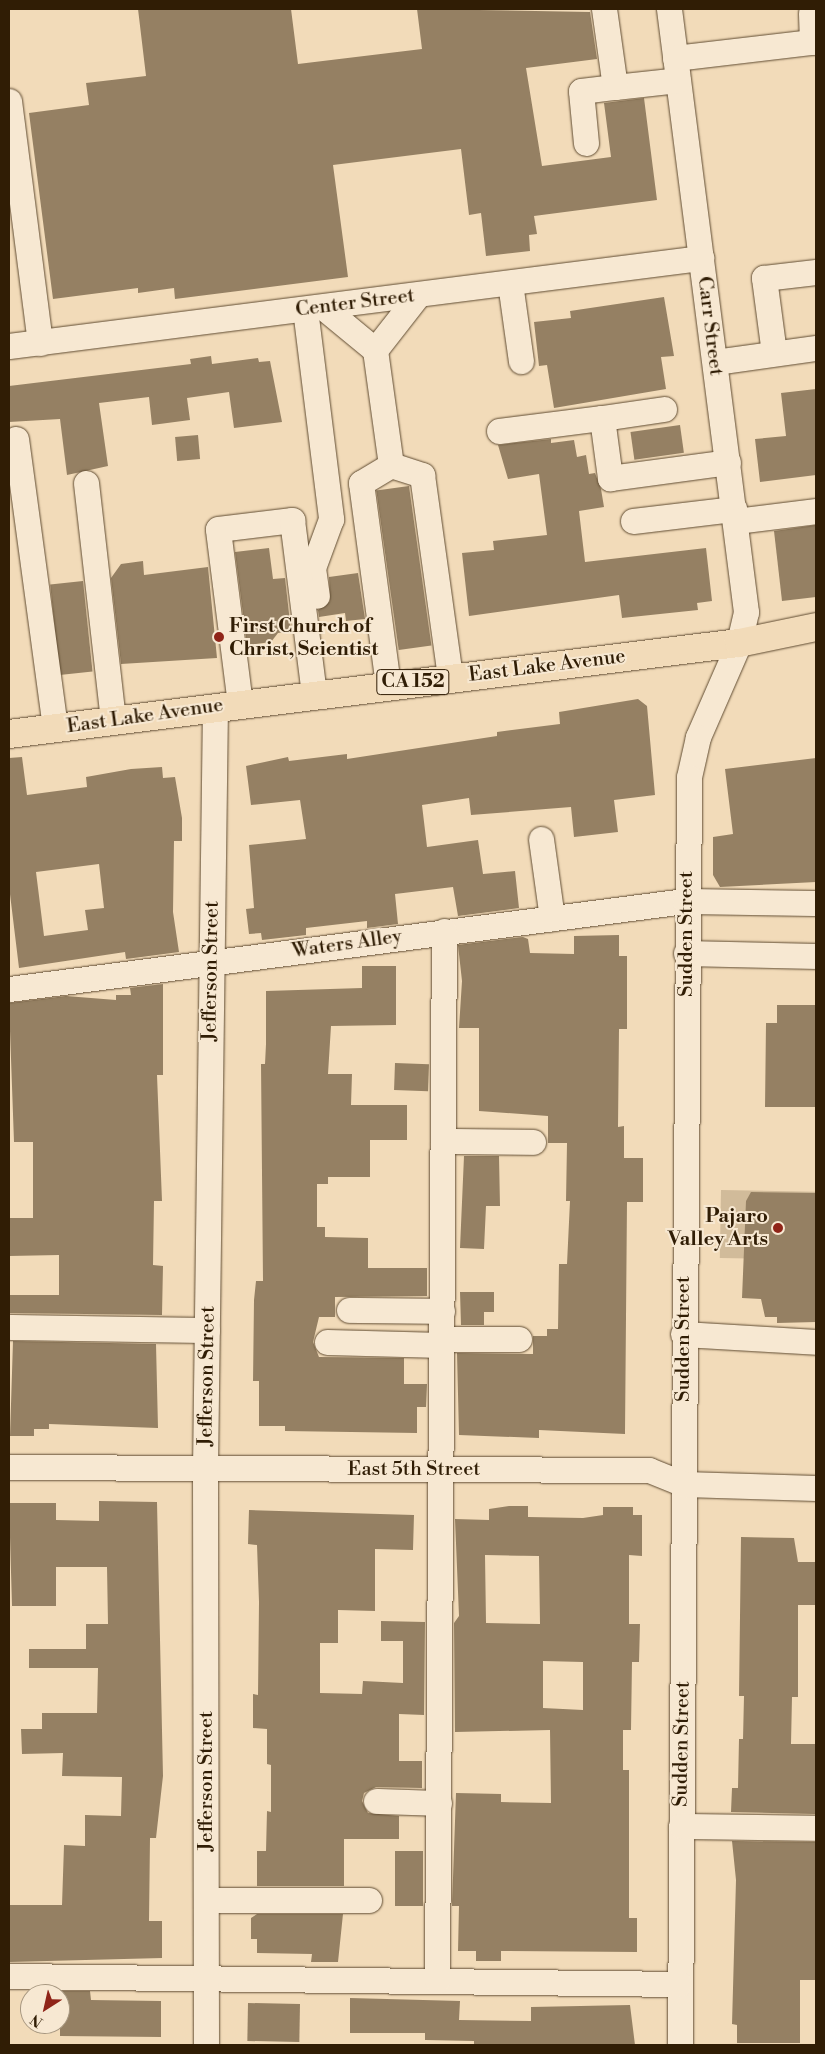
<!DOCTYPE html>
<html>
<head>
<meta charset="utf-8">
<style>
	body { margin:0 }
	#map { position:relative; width:825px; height:2054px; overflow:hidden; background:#f2dbb9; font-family:"Libre Bodoni",serif }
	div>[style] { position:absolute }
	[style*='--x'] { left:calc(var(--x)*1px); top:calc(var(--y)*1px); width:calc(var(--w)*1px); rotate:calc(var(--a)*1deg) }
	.green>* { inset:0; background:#d1bb9a; transform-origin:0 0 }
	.building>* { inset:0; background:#958063; transform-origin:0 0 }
	.roads { filter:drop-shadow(0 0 1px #604c32) drop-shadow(0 0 1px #604c32) }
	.minor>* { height:25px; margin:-12.5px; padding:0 12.5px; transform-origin:12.5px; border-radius:12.5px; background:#f7e8d2 }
	.major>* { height:28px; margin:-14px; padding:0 14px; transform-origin:14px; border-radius:14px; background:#f2dbb9 }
	.dots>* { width:14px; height:14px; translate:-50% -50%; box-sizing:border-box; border:2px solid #f7e8d2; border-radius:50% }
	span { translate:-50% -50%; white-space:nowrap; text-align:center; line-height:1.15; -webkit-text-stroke:4px #f7e8d2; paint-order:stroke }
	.shield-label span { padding:1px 4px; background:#f7e8d2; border:1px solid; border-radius:4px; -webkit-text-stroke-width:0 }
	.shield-label { font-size:19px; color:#301d05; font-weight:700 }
	.street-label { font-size:20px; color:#301d05 }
	.poi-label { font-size:20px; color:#301d05; font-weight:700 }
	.left { translate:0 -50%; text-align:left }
	.right { translate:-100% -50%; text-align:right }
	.frame { position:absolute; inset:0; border:10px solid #301d05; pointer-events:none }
	.north { position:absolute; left:20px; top:1984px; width:50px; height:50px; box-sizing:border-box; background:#f7e8d2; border:1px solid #a79780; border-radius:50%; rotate:215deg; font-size:14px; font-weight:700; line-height:20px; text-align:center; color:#301d05 }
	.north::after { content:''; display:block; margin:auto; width:18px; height:22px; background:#8f2418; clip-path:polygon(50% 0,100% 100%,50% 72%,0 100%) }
</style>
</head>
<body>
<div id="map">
	<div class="green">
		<i style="left:721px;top:1190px;width:95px;height:68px;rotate:1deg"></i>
	</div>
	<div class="building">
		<i style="clip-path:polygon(138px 9px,291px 9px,298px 64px,422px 49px,417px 9px,590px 12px,597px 59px,526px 68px,542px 166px,611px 157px,604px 103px,644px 98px,657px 200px,534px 216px,537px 234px,529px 235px,530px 251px,486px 256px,481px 213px,469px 215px,461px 149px,333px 165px,348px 277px,175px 299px,174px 288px,138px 293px,138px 288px,53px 299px,29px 113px,89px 105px,86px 83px,146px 76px)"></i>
		<i style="clip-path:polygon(664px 297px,674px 356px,661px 357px,666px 389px,554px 408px,547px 365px,539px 366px,534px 322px,571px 318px,570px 311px)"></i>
		<i style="clip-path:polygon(211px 356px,212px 364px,258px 358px,259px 362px,270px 361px,282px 422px,234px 428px,229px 392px,187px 398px,190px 420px,152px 425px,149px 397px,99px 403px,108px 466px,67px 475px,60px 419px,9px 422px,9px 386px,191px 364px,190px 359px)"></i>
		<i style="clip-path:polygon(816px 389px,816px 475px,760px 482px,755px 439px,786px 436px,781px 393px)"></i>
		<i style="left:680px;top:425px;width:28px;height:50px;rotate:82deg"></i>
		<i style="left:198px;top:435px;width:24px;height:23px;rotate:85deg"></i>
		<i style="clip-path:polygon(551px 439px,551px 443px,574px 440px,577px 457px,586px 455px,589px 474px,595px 473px,601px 489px,604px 507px,579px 511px,585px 562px,706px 548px,712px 601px,697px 603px,698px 610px,622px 618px,619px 595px,469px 616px,462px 553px,494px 550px,493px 541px,547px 535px,539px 474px,508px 479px,498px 445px)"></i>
		<i style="left:409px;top:486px;width:161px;height:33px;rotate:82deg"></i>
		<i style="clip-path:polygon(816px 525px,816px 597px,782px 601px,774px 531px)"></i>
		<i style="clip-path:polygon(269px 548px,273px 579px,285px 578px,291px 631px,278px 633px,271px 642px,247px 645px,235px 552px)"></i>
		<i style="clip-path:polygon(143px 561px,144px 575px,208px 567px,217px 658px,121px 664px,111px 578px,121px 564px)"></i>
		<i style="clip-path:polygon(358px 573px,365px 619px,346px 621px,345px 613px,319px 617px,318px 610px,330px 601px,329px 577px)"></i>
		<i style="left:83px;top:581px;width:91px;height:33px;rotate:84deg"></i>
		<i style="clip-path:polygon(638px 699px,647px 706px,655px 795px,614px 800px,618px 832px,574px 837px,571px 807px,471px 815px,469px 798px,422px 805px,427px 847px,478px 840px,483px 874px,515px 871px,519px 908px,458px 916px,453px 887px,395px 894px,398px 924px,367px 928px,367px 921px,306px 928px,306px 935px,262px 940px,261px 933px,249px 934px,246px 909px,254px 908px,249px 845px,306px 839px,300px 800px,251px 805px,246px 766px,288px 757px,289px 761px,347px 754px,347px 759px,497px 736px,497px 732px,560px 724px,559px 712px)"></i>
		<i style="clip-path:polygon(evenodd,22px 757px,27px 795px,87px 787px,86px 777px,131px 769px,162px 767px,163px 778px,175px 777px,182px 818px,182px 841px,174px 841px,173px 912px,179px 952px,126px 959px,125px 952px,19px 968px,9px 886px,9px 758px,22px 757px,99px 864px,104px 908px,85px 910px,88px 930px,44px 936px,36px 872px,99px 864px)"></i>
		<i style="clip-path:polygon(816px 758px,816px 882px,720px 887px,713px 875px,713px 837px,733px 834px,725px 769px)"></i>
		<i style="clip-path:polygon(619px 935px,619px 956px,627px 956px,627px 1029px,619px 1029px,618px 1127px,624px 1126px,624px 1158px,643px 1158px,643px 1202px,627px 1202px,625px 1434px,539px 1430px,539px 1438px,459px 1435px,457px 1353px,533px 1354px,533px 1336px,547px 1336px,547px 1329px,558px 1329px,559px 1264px,567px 1264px,570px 1201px,566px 1201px,567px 1143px,548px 1143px,548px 1116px,479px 1111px,479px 1028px,459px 1028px,462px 981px,458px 945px,523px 937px,528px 939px,530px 953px,574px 954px,574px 936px)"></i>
		<i style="clip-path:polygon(362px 966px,396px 966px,396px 1025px,331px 1026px,328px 1074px,352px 1074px,351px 1105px,407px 1105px,407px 1140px,370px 1140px,370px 1177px,328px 1177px,328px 1184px,317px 1184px,317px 1227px,325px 1227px,325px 1237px,368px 1238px,368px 1268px,427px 1268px,427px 1296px,335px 1297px,335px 1317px,319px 1317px,313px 1342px,319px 1357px,404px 1358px,404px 1384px,427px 1384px,426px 1407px,417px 1407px,417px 1433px,285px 1431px,285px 1426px,259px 1426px,259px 1381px,253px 1381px,254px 1300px,256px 1281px,263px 1281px,261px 1064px,265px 1064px,266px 1044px,266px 991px,362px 988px)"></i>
		<i style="clip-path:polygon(163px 984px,163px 1075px,157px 1075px,162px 1201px,154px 1201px,153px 1265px,163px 1266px,162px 1315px,9px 1313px,9px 1295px,59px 1295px,59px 1255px,9px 1256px,9px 1218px,33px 1218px,33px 1142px,14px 1142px,9px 1003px,66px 996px,116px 1000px,116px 995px,131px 995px,130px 988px)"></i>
		<i style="clip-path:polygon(777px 1005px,816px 1005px,816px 1107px,765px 1107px,766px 1023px,777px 1023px)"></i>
		<i style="left:395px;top:1063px;width:34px;height:27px;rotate:2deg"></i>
		<i style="clip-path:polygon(464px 1156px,499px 1156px,500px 1206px,486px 1206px,484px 1249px,460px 1248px)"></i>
		<i style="clip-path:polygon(751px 1192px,816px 1193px,816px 1322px,777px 1323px,777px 1317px,765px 1317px,761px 1299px,742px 1298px,746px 1201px)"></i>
		<i style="clip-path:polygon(460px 1292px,494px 1292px,494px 1312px,484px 1312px,484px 1325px,461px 1325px)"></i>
		<i style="clip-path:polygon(13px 1341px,156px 1344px,158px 1428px,49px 1424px,49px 1429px,34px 1429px,34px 1436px,10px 1436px)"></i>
		<i style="clip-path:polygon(99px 1501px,157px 1502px,163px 1776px,156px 1838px,150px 1838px,149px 1921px,162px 1921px,162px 1958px,9px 1962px,9px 1905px,62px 1905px,64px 1845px,85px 1846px,85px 1815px,121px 1816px,122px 1777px,62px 1776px,63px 1753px,22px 1754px,21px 1729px,42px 1729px,42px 1713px,97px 1713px,98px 1668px,29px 1668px,29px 1649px,86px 1649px,86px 1624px,108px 1624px,107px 1567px,56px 1567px,56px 1606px,12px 1606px,9px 1503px,56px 1503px,56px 1520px,99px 1521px)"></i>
		<i style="clip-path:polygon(evenodd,509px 1506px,528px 1506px,528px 1517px,583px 1518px,603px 1515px,603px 1507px,633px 1507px,633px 1515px,642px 1515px,642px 1556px,629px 1555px,629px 1624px,640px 1624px,639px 1662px,632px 1662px,631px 1730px,623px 1730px,623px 1770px,629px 1770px,629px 1918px,637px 1918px,637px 1952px,501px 1951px,501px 1961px,476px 1961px,476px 1951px,458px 1951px,459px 1906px,452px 1906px,456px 1793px,501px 1794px,501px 1802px,551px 1803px,550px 1730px,455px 1732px,454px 1623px,459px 1616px,455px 1519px,489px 1520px,489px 1509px,509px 1506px,485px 1555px,539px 1556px,540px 1624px,486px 1623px,485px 1555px,509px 1506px,543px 1661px,583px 1662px,583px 1710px,543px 1708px,543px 1661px)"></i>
		<i style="clip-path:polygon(249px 1510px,414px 1515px,413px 1550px,375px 1549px,375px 1611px,338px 1610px,338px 1643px,320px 1643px,320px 1693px,362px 1694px,363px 1681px,403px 1683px,403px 1641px,381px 1641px,381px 1621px,425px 1622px,424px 1715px,399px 1714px,399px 1761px,422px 1761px,422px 1788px,376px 1787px,364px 1793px,362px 1801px,368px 1813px,399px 1816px,399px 1839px,344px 1839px,344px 1886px,257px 1886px,257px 1851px,266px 1851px,267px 1811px,271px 1812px,271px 1765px,267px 1764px,267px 1729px,253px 1728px,253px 1694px,258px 1695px,259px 1602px,257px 1545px,248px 1544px)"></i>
		<i style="clip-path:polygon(741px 1537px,794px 1538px,798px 1562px,816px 1562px,816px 1605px,798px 1605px,798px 1697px,792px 1697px,791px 1744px,816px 1744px,816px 1814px,731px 1812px,732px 1788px,738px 1788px,739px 1739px,743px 1739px,744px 1696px,739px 1696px)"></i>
		<i style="clip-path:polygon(732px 1841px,816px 1842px,816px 1980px,800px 1980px,800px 2043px,737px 2043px,737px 2025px,732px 2024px,736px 1880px)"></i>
		<i style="left:395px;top:1851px;width:28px;height:55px"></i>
		<i style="clip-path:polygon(257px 1914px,343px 1914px,338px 1962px,311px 1962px,312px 1954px,257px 1953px,257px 1939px,251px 1939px,251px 1918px)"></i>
		<i style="clip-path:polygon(60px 1991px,90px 1991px,91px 2000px,161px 2001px,161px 2037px,60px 2036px)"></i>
		<i style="clip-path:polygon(350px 1998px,460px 2001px,459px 2020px,531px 2021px,531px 2007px,630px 2005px,635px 2045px,474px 2045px,474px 2041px,425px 2040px,425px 2033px,350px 2033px)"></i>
		<i style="left:248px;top:2003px;width:52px;height:38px;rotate:1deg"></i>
	</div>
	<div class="roads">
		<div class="minor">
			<i style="--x:669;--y:9;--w:608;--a:82.72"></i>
			<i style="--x:746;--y:612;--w:32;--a:103"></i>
			<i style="--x:739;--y:643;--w:103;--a:113.6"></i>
			<i style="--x:698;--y:737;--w:41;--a:102.7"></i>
			<i style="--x:689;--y:777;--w:1268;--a:90.41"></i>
			<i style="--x:675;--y:58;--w:138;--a:-6.7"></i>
			<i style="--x:812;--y:42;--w:29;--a:-92"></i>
			<i style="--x:615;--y:87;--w:63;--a:-6.3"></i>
			<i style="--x:9;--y:101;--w:244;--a:82.7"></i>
			<i style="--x:586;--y:143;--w:52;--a:-95.5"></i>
			<i style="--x:581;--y:91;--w:34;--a:-7"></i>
			<i style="--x:615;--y:87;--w:79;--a:-98"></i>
			<i style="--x:510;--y:283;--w:79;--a:82"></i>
			<i style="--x:323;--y:307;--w:67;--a:39.6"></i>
			<i style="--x:375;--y:350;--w:116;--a:82.1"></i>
			<i style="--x:305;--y:309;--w:212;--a:82.9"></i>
			<i style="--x:331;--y:519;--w:52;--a:110.2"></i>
			<i style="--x:313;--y:568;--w:28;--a:82"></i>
			<i style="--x:9;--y:346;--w:698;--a:-7.25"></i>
			<i style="--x:375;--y:350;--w:70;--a:-52"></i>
			<i style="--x:774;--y:353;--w:76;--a:-97.6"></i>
			<i style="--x:764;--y:278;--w:52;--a:-6.6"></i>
			<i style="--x:715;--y:362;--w:102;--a:-7.9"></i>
			<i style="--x:664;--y:409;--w:63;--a:171.7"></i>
			<i style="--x:602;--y:418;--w:61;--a:82.4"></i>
			<i style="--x:610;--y:478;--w:119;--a:-7.7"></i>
			<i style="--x:499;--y:431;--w:104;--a:-7.2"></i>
			<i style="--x:16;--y:439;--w:292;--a:82.3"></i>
			<i style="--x:86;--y:483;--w:239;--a:83.5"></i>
			<i style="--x:633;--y:521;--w:102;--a:-6.8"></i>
			<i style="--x:736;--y:521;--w:81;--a:-7.1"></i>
			<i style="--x:388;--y:685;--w:204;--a:-97.6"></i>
			<i style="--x:361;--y:483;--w:35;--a:-31"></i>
			<i style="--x:391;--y:465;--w:33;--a:18"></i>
			<i style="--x:422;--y:475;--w:204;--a:82.1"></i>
			<i style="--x:240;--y:704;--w:176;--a:-97.2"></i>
			<i style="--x:218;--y:529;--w:75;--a:-6.9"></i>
			<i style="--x:292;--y:520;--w:176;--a:82.8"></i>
			<i style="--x:541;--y:839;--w:80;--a:82.1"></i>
			<i style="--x:686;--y:953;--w:130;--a:1.3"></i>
			<i style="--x:9;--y:989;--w:682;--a:-7.42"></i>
			<i style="--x:685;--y:901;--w:131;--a:0.9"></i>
			<i style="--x:443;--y:1141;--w:90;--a:0.6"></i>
			<i style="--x:349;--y:1310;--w:93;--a:0.6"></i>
			<i style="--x:9;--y:1327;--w:198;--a:0.9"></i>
			<i style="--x:683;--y:1334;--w:133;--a:3.4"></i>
			<i style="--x:442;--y:1339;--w:77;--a:0"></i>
			<i style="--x:327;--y:1342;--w:115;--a:1.5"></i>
			<i style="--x:9;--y:1467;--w:640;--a:0.27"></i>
			<i style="--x:649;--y:1470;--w:38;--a:22"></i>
			<i style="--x:684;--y:1484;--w:132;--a:1.7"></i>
			<i style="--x:376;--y:1801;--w:63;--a:1.8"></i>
			<i style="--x:681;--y:1826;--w:135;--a:0.8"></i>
			<i style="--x:206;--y:1900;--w:163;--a:0"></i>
			<i style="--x:9;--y:1976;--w:670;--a:0.68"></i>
			<i style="--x:437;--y:1981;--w:1050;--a:-89.62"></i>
			<i style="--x:206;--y:2045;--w:576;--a:-90.1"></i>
			<i style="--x:205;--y:1469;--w:762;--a:-89.25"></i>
		</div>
		<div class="major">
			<i style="--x:9;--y:734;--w:736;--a:-7.11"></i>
			<i style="--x:739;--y:643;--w:79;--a:-11.7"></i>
		</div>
	</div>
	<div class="dots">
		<i style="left:219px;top:637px;background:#8f2418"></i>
		<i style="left:778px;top:1228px;background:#8f2418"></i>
	</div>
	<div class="shield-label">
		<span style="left:413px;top:682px">CA 152</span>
	</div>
	<div class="street-label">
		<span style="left:355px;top:303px;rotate:-7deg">Center Street</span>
		<span style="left:710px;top:326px;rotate:83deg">Carr Street</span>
		<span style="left:547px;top:666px;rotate:-7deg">East Lake Avenue</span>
		<span style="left:145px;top:716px;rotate:-8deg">East Lake Avenue</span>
		<span style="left:686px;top:934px;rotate:-90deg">Sudden Street</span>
		<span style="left:347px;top:944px;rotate:-8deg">Waters Alley</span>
		<span style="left:211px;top:971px;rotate:-89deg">Jefferson Street</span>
		<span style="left:683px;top:1339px;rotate:-90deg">Sudden Street</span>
		<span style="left:207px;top:1376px;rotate:-89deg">Jefferson Street</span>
		<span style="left:414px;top:1469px">East 5th Street</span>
		<span style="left:682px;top:1744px;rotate:-89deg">Sudden Street</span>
		<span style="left:206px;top:1781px;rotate:-90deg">Jefferson Street</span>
	</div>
	<div class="poi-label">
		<span class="left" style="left:229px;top:638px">First Church of<br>Christ, Scientist</span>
		<span class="right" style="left:768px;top:1228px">Pajaro<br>Valley Arts</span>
	</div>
	<div class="frame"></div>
	<div class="north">N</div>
</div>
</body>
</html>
